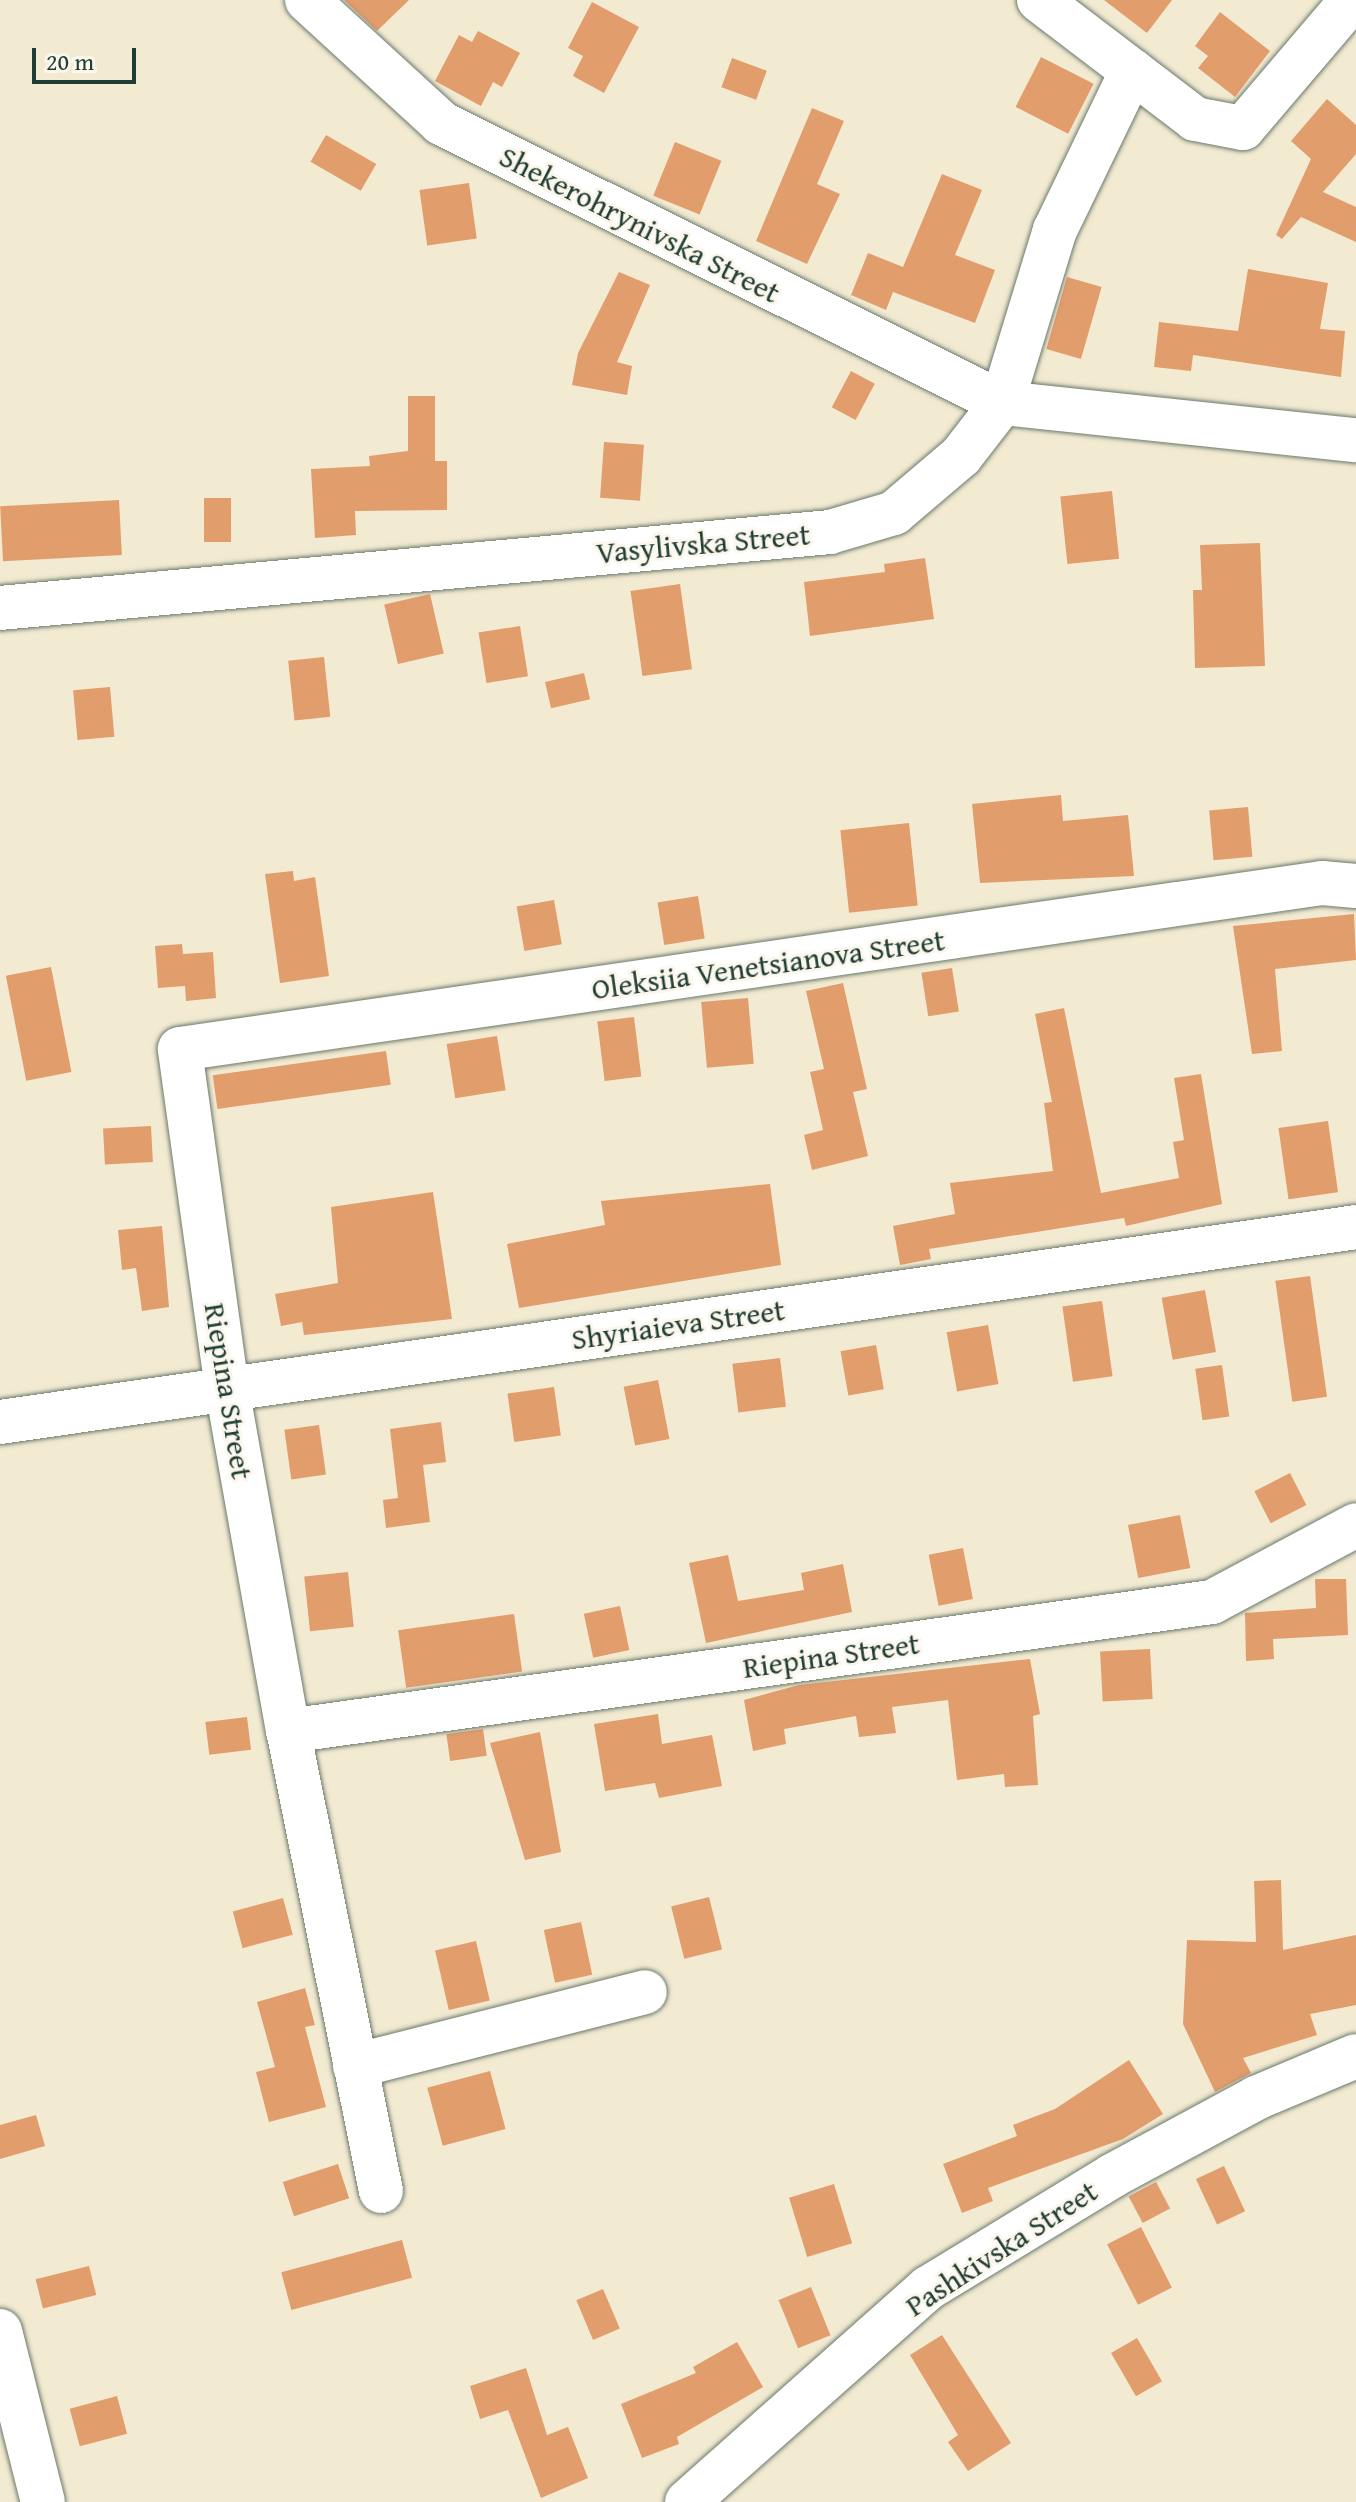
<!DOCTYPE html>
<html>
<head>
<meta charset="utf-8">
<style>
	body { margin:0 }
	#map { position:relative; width:1356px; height:2502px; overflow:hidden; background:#f3ead2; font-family:"Gentium Book Plus",serif }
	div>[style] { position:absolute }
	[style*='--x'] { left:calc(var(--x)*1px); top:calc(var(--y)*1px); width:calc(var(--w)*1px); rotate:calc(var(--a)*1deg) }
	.building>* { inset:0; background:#e29d6d; transform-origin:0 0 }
	.roads { filter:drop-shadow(0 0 2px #697a6b) drop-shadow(0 0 2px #697a6b) }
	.minor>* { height:44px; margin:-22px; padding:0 22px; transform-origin:22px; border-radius:22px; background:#fff }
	span { translate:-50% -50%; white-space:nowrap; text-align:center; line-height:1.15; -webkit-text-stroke:6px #fbf7ec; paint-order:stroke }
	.street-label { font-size:30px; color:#1f3d34 }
	.scale { position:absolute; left:32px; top:48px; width:104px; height:36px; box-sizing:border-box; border:4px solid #1f3d34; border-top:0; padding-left:10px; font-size:24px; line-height:28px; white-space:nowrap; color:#1f3d34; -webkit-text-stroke:6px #fbf7ec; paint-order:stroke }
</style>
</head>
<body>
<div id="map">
	<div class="building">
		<i style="clip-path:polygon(344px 0,409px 0,377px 31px)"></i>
		<i style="clip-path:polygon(1104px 0,1172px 0,1147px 33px)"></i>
		<i style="clip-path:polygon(592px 2px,639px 27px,604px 93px,573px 76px,583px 56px,568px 48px)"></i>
		<i style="clip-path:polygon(1220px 12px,1270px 51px,1235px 97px,1198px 68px,1208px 56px,1195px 46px)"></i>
		<i style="clip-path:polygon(478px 31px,520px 53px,502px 87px,493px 82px,481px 106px,435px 81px,459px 35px,472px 42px)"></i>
		<i style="left:1041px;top:57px;width:59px;height:56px;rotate:27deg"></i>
		<i style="left:732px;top:58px;width:37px;height:31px;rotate:20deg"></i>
		<i style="clip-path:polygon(1327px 99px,1356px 125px,1356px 154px,1323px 192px,1356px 207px,1356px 242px,1301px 217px,1282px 239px,1276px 235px,1311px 159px,1291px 141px)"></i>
		<i style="clip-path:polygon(812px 108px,844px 121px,817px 184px,840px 194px,807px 264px,756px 241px)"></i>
		<i style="left:326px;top:135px;width:58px;height:31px;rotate:30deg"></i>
		<i style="left:675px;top:142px;width:50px;height:58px;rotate:22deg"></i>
		<i style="clip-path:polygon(942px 174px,982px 190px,955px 255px,995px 270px,975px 323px,893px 292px,886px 310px,851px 295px,868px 253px,903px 267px)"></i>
		<i style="left:469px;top:183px;width:56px;height:50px;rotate:82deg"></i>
		<i style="clip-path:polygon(1248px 269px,1328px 283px,1320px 329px,1345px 331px,1341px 377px,1193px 355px,1191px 371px,1154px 367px,1159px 322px,1238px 331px)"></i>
		<i style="clip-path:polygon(619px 272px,650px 285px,617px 362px,632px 366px,627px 395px,572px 385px,578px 353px)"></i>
		<i style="left:1067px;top:277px;width:36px;height:75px;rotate:16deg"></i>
		<i style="left:851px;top:371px;width:27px;height:41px;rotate:28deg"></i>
		<i style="clip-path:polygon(408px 396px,435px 396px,435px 461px,447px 461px,447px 510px,355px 511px,356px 535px,315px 538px,311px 469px,370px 466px,369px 456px,408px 451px)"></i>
		<i style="left:604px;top:442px;width:40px;height:56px;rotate:4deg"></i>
		<i style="left:1112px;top:491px;width:68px;height:52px;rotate:84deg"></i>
		<i style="left:204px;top:498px;width:27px;height:44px"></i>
		<i style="left:119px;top:500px;width:55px;height:119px;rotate:87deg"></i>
		<i style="clip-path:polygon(1260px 543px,1265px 666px,1195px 668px,1193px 590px,1202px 590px,1200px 545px)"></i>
		<i style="clip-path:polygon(925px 558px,934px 619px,810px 636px,804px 582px,885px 572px,884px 564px)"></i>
		<i style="left:680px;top:584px;width:86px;height:50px;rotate:82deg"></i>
		<i style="left:430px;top:594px;width:61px;height:47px;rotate:77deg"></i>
		<i style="left:520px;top:626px;width:51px;height:42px;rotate:81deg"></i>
		<i style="left:324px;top:657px;width:60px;height:36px;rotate:84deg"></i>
		<i style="left:584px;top:673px;width:27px;height:40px;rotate:77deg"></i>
		<i style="left:110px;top:687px;width:50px;height:37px;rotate:85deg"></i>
		<i style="clip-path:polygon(1061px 795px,1063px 821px,1128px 815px,1134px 876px,980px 883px,972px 804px)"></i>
		<i style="left:1248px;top:807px;width:50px;height:39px;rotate:85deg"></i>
		<i style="left:909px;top:823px;width:83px;height:69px;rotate:84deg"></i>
		<i style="clip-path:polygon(293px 871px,294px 881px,315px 877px,329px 976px,280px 983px,265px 874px)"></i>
		<i style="left:698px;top:896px;width:43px;height:41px;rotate:81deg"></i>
		<i style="left:554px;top:900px;width:45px;height:38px;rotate:80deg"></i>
		<i style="clip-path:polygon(1354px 914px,1356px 960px,1275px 969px,1282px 1051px,1252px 1054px,1233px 926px)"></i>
		<i style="clip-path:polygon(182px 944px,183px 954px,213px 952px,216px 998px,186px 1001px,185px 986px,158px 988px,155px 946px)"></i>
		<i style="left:51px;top:967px;width:107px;height:46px;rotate:79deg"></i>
		<i style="left:952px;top:968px;width:44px;height:31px;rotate:81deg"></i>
		<i style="clip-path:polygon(843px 983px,867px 1089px,853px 1092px,868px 1156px,812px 1170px,804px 1135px,823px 1130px,810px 1072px,824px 1069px,806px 991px)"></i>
		<i style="left:748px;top:998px;width:66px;height:47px;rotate:85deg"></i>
		<i style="clip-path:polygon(1064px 1008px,1101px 1193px,1179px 1178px,1173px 1142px,1184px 1140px,1174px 1078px,1201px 1074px,1222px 1204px,1126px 1226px,1124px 1218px,929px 1249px,931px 1259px,900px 1265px,893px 1226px,955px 1214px,950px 1183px,1053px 1171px,1044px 1103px,1052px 1102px,1035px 1014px)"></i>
		<i style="left:634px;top:1017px;width:60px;height:37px;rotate:83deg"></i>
		<i style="left:497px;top:1036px;width:55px;height:51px;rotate:81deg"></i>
		<i style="left:386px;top:1051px;width:34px;height:175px;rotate:82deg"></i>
		<i style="left:1328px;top:1121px;width:72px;height:50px;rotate:82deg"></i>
		<i style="left:151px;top:1126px;width:36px;height:48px;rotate:87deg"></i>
		<i style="clip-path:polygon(770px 1184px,781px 1265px,519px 1308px,507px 1244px,605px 1225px,601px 1201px)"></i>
		<i style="clip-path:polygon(433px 1192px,452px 1319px,304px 1335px,302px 1322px,281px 1326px,275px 1294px,338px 1283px,331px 1207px)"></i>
		<i style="clip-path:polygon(162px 1226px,169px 1307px,142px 1311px,136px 1268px,122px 1270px,118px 1230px)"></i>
		<i style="left:1310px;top:1276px;width:122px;height:35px;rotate:82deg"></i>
		<i style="left:1205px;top:1290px;width:63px;height:44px;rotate:80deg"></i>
		<i style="left:1102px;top:1301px;width:76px;height:40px;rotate:82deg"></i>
		<i style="left:988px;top:1325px;width:60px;height:42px;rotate:80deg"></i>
		<i style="left:876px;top:1345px;width:45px;height:36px;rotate:80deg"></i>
		<i style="left:780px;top:1358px;width:49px;height:48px;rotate:83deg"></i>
		<i style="left:1222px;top:1365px;width:52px;height:27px;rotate:82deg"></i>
		<i style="left:658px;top:1380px;width:60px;height:35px;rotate:79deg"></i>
		<i style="left:554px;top:1387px;width:49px;height:47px;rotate:82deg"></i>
		<i style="clip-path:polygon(441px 1422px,446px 1462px,423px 1465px,430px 1522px,386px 1528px,383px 1500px,398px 1498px,390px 1429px)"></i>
		<i style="left:319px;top:1425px;width:50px;height:35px;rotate:82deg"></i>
		<i style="left:1290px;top:1473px;width:36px;height:40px;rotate:63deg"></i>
		<i style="left:1180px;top:1515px;width:54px;height:53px;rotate:79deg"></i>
		<i style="left:963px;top:1548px;width:52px;height:35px;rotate:79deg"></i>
		<i style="clip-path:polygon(728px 1555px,738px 1601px,804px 1590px,801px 1573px,843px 1564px,852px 1612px,706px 1643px,689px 1563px)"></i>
		<i style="left:348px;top:1572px;width:55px;height:44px;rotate:84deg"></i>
		<i style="clip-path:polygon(1315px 1579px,1346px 1579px,1348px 1635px,1273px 1639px,1274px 1659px,1246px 1661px,1245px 1613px,1316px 1608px)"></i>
		<i style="left:620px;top:1606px;width:45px;height:37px;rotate:78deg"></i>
		<i style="left:514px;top:1614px;width:58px;height:117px;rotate:82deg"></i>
		<i style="left:1150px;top:1649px;width:50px;height:50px;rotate:87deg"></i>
		<i style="clip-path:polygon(1030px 1659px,1040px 1714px,1033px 1716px,1038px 1785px,1005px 1787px,1004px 1774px,957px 1780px,948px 1700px,892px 1707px,896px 1733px,859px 1737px,856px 1716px,784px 1729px,786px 1744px,753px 1751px,744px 1700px,799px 1685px)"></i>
		<i style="clip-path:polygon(658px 1714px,662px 1744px,712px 1735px,722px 1786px,659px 1798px,655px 1783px,605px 1791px,594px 1724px)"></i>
		<i style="left:247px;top:1717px;width:33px;height:42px;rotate:83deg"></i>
		<i style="left:483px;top:1729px;width:27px;height:37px;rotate:82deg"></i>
		<i style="clip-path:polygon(540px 1732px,561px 1852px,525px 1860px,490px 1743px)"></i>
		<i style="clip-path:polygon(1281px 1880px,1283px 1950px,1356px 1935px,1356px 2005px,1310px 2014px,1317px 2035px,1243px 2058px,1251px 2073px,1215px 2092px,1183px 2024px,1187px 1940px,1256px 1942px,1254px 1881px)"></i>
		<i style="left:709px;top:1897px;width:54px;height:39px;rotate:76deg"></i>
		<i style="left:283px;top:1898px;width:38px;height:52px;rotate:75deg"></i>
		<i style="left:581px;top:1922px;width:54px;height:38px;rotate:78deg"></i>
		<i style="left:476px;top:1941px;width:61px;height:42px;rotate:77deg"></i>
		<i style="clip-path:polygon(305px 1988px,315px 2025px,305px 2027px,326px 2107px,269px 2122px,256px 2072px,275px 2067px,257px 2002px)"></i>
		<i style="clip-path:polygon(1129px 2060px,1163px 2114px,1123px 2139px,988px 2188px,993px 2201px,962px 2213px,943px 2164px,1017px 2136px,1013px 2125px,1055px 2109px)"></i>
		<i style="left:490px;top:2071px;width:60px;height:65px;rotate:75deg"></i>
		<i style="clip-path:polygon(36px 2115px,45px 2146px,0 2159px,0 2125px)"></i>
		<i style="left:338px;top:2164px;width:36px;height:58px;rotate:72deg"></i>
		<i style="left:1224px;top:2166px;width:50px;height:31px;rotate:65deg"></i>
		<i style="left:1156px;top:2182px;width:30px;height:31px;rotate:62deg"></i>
		<i style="left:834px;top:2184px;width:62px;height:47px;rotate:73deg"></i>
		<i style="left:1141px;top:2227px;width:68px;height:38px;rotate:63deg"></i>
		<i style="left:402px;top:2240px;width:39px;height:125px;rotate:75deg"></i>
		<i style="left:89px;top:2266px;width:30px;height:55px;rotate:76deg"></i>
		<i style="left:811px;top:2287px;width:52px;height:35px;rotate:68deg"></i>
		<i style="left:603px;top:2289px;width:43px;height:29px;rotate:67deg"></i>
		<i style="clip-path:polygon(942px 2335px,1011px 2443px,968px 2471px,948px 2442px,958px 2435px,910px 2355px)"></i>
		<i style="left:1137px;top:2338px;width:50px;height:30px;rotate:60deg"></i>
		<i style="clip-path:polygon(737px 2342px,763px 2387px,677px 2437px,679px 2444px,642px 2458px,621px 2404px,696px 2373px,693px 2367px)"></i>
		<i style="clip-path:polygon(526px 2368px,547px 2435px,568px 2427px,588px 2478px,541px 2498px,508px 2410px,480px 2419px,470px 2386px)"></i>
		<i style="left:117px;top:2396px;width:39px;height:49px;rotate:75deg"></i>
	</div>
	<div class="roads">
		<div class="minor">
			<i style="--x:307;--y:0;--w:182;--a:42.5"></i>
			<i style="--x:441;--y:123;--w:627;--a:26.52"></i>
			<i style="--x:1002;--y:403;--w:356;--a:6"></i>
			<i style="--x:1039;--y:0;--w:196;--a:37.3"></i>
			<i style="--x:1195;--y:119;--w:49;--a:10.6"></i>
			<i style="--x:1243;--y:128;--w:168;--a:-49.6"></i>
			<i style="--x:0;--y:608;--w:833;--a:-5.23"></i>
			<i style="--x:830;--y:532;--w:67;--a:-16.5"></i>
			<i style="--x:894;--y:513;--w:88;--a:-40.4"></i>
			<i style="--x:961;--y:456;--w:67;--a:-52.3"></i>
			<i style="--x:1002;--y:403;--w:181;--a:-73"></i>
			<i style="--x:1055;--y:230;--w:177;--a:-64.2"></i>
			<i style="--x:0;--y:1422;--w:1370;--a:-8.18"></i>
			<i style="--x:288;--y:1731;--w:933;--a:-7.95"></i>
			<i style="--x:1212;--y:1602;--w:163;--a:-28.1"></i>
			<i style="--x:355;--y:2066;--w:299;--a:-14.3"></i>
			<i style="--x:381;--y:2191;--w:469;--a:-101.4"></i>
			<i style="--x:288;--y:1731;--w:347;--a:-100.1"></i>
			<i style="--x:227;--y:1389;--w:343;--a:-97.9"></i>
			<i style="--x:180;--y:1049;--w:1154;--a:-8.27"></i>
			<i style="--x:1322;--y:883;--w:34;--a:5"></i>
			<i style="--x:0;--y:2331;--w:176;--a:75.9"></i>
			<i style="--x:687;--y:2502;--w:322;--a:-41.6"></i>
			<i style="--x:928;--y:2288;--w:215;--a:-31.3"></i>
			<i style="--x:1112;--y:2176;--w:164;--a:-28.4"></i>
			<i style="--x:1256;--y:2098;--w:108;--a:-22.8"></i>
		</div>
	</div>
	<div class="street-label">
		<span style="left:640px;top:224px;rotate:27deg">Shekerohrynivska Street</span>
		<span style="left:703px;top:543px;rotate:-5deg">Vasylivska Street</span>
		<span style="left:768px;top:964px;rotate:-8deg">Oleksiia Venetsianova Street</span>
		<span style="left:678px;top:1324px;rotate:-8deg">Shyriaieva Street</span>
		<span style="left:229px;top:1391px;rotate:81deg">Riepina Street</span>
		<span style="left:831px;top:1655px;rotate:-8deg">Riepina Street</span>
		<span style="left:1001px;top:2248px;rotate:-33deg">Pashkivska Street</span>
	</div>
	<div class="scale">20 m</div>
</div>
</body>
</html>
